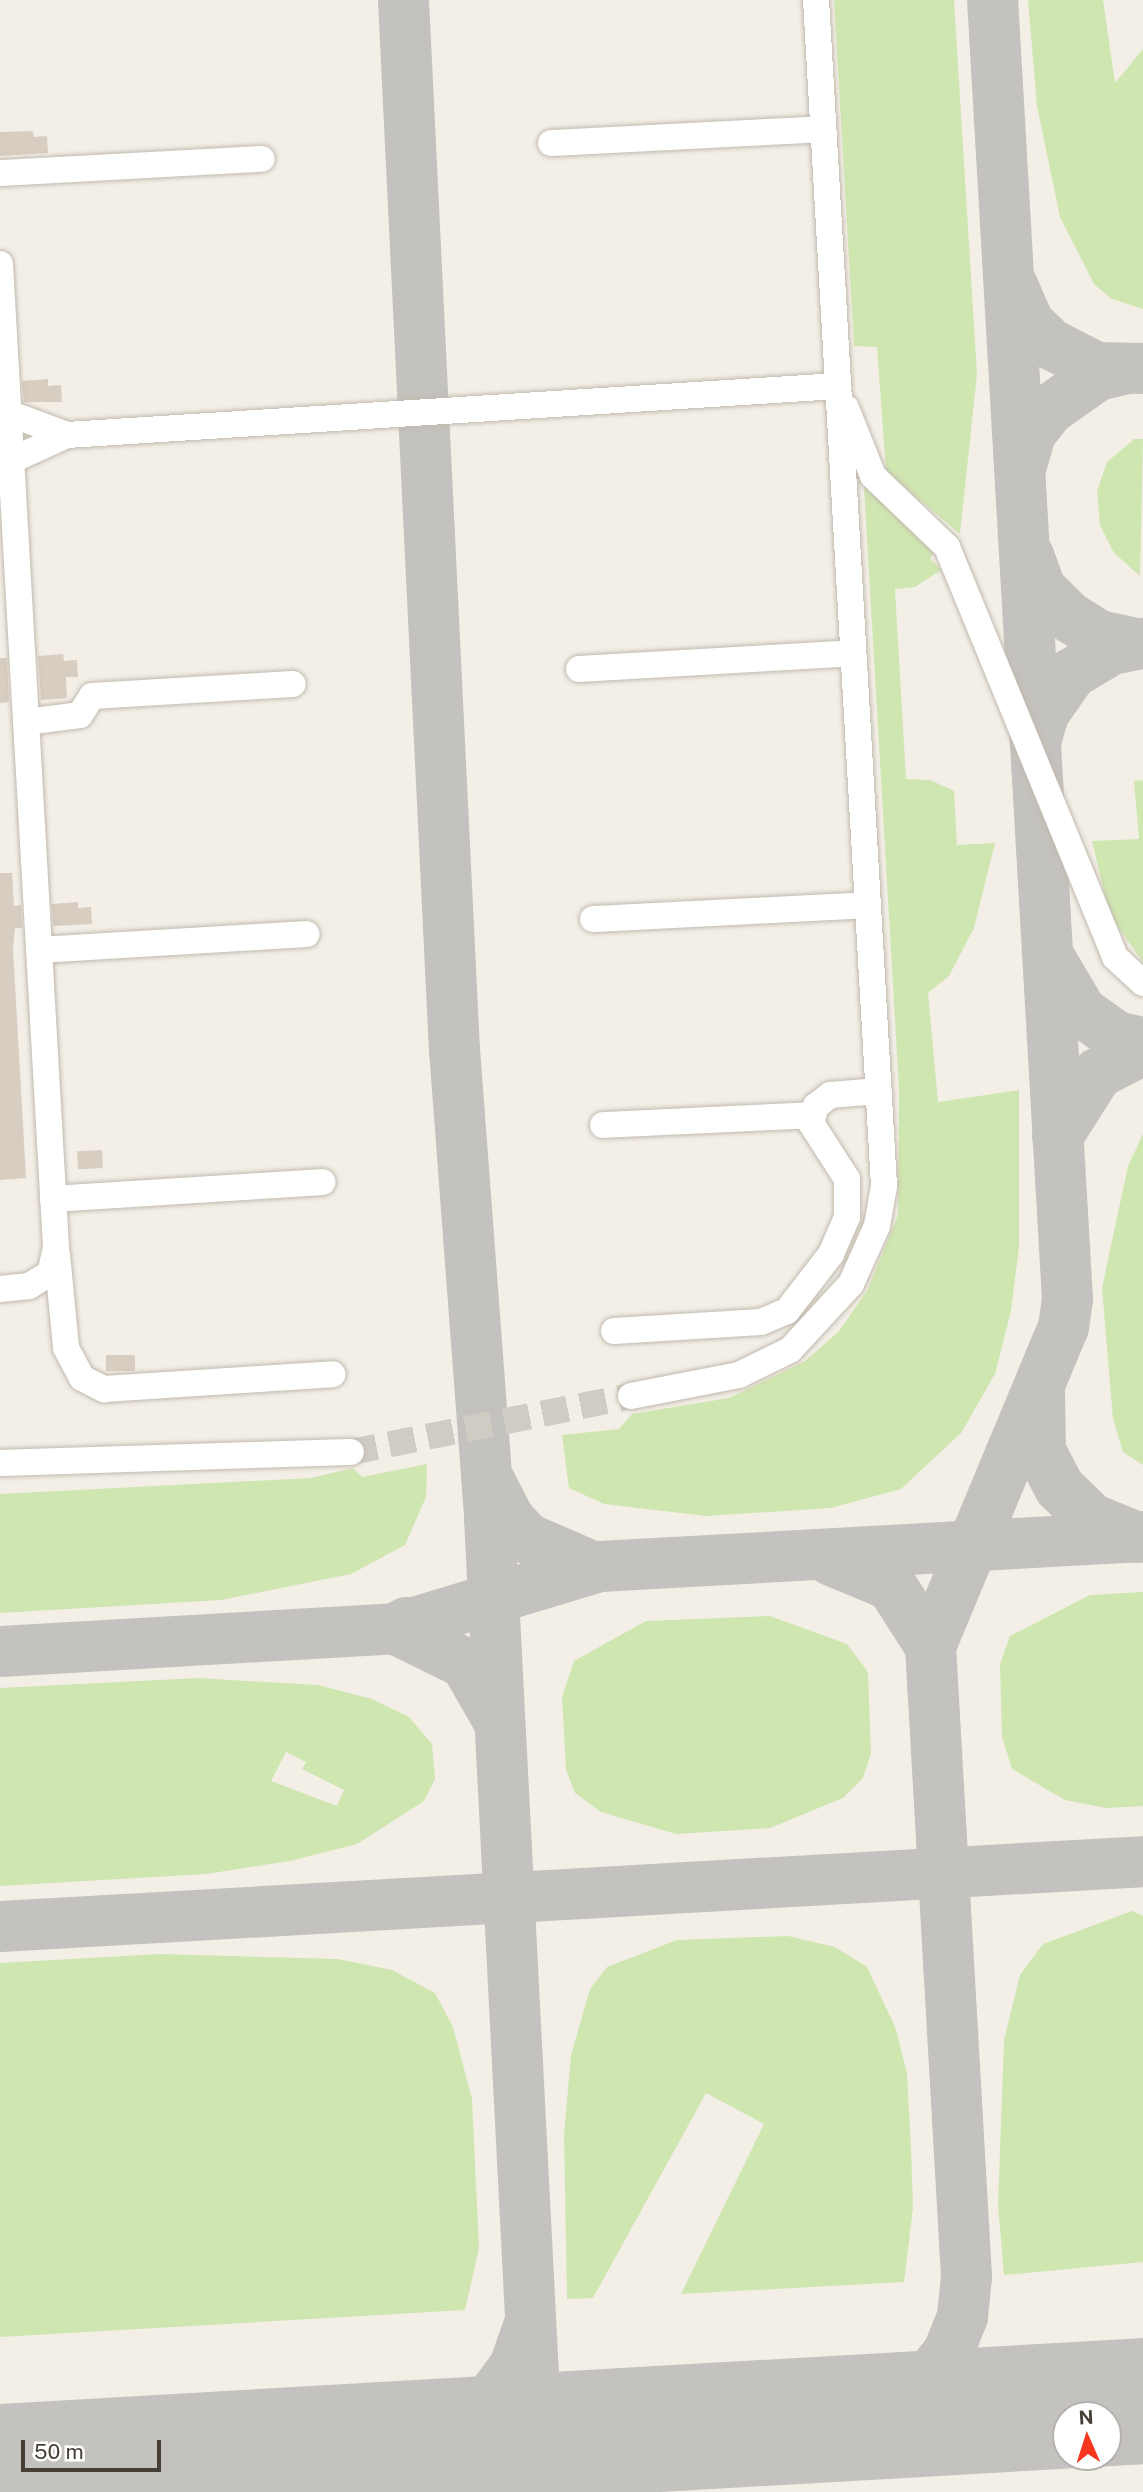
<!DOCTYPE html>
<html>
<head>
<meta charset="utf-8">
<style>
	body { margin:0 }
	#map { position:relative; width:1143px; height:2492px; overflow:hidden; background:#f3efe7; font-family:"Public Sans",sans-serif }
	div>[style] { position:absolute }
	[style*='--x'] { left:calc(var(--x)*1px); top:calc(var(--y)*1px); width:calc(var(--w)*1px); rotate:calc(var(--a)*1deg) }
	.green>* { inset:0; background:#d0e6b1 }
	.taxiway>* { height:51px; margin:-25.5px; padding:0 25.5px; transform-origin:25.5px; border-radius:25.5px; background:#c4c2be }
	.runway>* { height:126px; margin:-63px; padding:0 63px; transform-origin:63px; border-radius:63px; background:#c4c2be }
	.building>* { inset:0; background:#d7cdc0; transform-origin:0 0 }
	.minor-tunnel>* { height:26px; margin-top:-13px; transform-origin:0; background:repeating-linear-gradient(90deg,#d0ccc4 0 26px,transparent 0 39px) }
	.roads { filter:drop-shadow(0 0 2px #c1b9ad) drop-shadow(0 0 2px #c1b9ad) }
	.minor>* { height:26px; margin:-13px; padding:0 13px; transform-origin:13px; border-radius:13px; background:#fff }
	span { translate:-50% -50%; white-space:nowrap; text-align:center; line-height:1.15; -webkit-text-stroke:5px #fff; paint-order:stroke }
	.north { position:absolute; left:1052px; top:2401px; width:70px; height:70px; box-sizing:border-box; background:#fff; border:2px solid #b5b2af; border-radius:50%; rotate:357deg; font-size:19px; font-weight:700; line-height:28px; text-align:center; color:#463f36 }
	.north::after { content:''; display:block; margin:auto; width:24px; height:32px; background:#f4371e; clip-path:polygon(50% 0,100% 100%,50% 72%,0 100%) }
	.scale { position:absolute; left:21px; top:2440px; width:140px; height:32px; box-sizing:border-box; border:4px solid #463f36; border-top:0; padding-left:9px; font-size:21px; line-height:24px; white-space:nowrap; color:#463f36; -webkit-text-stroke:5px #fff; paint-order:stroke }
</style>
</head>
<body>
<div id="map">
	<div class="green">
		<i style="clip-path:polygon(834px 0,954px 0,977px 374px,960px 534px,886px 471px,877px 347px,854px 346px)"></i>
		<i style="clip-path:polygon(1028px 0,1103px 0,1115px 83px,1143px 49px,1143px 309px,1112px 299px,1094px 284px,1060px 217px,1037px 106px)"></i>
		<i style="clip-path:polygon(1134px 439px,1143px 439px,1140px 576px,1114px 553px,1100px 525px,1097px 491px,1107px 462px)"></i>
		<i style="clip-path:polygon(863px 470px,942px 542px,930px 558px,941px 570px,915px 587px,895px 589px,906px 779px,930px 780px,954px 791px,957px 845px,995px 843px,974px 928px,949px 976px,928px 993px,938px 1102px,1019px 1090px,1019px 1247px,1011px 1311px,995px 1374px,961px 1433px,901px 1489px,831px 1508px,706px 1516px,604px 1504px,569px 1488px,562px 1435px,619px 1429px,632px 1414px,729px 1398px,805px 1361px,839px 1331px,867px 1291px,898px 1215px,899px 1089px)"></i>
		<i style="clip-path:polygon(1143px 780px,1143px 962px,1110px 916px,1092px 841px,1139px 839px,1134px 781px)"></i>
		<i style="clip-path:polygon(1143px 1134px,1143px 1465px,1123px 1452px,1113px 1419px,1102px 1288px,1128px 1166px)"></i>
		<i style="clip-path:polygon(427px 1464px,426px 1497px,405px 1545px,351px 1574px,221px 1600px,0 1613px,0 1494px,311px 1478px,353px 1468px,362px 1477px)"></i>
		<i style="clip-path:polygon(1143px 1592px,1143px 1806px,1106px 1808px,1065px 1800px,1012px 1769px,1002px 1737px,1000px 1664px,1010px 1636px,1090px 1595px)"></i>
		<i style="clip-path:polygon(770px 1616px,847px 1644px,868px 1672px,871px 1753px,863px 1778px,843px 1798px,770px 1828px,676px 1834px,601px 1812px,575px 1793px,566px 1770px,562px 1697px,574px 1661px,646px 1621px)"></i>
		<i style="clip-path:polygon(evenodd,198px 1678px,318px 1685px,372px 1699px,409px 1717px,432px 1744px,435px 1779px,424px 1801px,357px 1844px,290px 1861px,206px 1874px,0 1886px,0 1688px,198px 1678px,286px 1752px,306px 1762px,302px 1769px,344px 1790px,337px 1806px,271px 1781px,286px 1752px)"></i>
		<i style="clip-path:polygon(1132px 1911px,1143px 1916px,1143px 2262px,1004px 2275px,998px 2205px,1004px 2040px,1020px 1975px,1043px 1944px)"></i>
		<i style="clip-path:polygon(788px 1936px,835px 1947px,867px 1967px,896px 2029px,907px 2074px,911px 2147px,913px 2208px,904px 2282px,681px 2294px,764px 2124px,706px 2093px,593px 2298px,567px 2299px,564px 2135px,571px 2055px,590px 1989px,607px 1967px,677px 1940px)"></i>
		<i style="clip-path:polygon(160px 1954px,338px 1959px,392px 1970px,435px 1993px,453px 2027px,472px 2099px,479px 2248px,465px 2310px,0 2337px,0 1963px)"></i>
	</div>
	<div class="taxiway">
		<i style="--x:403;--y:0;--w:1050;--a:87.22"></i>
		<i style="--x:454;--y:1049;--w:470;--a:85.7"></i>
		<i style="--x:489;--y:1518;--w:975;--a:87.06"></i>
		<i style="--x:1012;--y:285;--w:40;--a:66.6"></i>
		<i style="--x:1028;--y:322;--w:32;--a:44"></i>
		<i style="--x:1051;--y:344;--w:51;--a:27.1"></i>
		<i style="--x:1096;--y:367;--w:47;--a:1.2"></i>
		<i style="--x:1020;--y:468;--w:36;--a:-74"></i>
		<i style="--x:1030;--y:433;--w:31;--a:-52"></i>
		<i style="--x:1049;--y:409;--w:59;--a:-35.3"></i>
		<i style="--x:1097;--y:375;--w:27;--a:-13"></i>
		<i style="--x:1028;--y:555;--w:35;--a:70"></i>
		<i style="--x:1040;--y:588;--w:40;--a:45"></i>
		<i style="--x:1068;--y:616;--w:36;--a:32"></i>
		<i style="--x:1098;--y:635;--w:38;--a:12"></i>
		<i style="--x:1036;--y:738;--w:26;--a:-74"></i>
		<i style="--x:1043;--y:713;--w:49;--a:-55"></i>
		<i style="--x:1071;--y:673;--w:47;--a:-31"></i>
		<i style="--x:1111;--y:649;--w:33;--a:-11"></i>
		<i style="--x:1049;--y:957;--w:63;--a:59.3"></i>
		<i style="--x:1081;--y:1011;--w:43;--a:35.5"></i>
		<i style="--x:1116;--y:1036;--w:28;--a:13"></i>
		<i style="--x:1057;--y:1136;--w:75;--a:-57.6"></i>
		<i style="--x:1097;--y:1073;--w:52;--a:-27.6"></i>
		<i style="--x:1039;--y:1392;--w:59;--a:89"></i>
		<i style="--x:1040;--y:1451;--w:41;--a:62.2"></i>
		<i style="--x:1059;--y:1487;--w:45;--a:44.1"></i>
		<i style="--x:1091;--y:1518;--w:50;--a:22.4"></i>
		<i style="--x:488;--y:1478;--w:46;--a:62.9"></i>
		<i style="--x:509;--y:1519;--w:26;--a:47"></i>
		<i style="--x:527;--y:1538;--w:73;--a:23.4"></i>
		<i style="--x:831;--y:1560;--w:65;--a:22.6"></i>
		<i style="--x:891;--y:1585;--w:72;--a:57.4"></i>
		<i style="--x:406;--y:1622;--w:13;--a:153"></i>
		<i style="--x:394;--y:1628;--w:79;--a:26.2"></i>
		<i style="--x:465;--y:1663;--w:62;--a:60.1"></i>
		<i style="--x:0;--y:1651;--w:395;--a:-3.3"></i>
		<i style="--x:394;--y:1628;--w:214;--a:-16.8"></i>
		<i style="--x:599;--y:1566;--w:545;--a:-3.16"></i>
		<i style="--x:0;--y:1926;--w:1145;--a:-3.25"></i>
		<i style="--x:849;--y:2419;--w:53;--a:-20.8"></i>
		<i style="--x:899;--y:2400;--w:37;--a:-38"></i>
		<i style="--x:928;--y:2377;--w:33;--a:-52"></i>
		<i style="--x:948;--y:2351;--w:38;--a:-68"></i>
		<i style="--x:962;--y:2316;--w:40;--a:-84.3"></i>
		<i style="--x:966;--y:2276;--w:631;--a:-93.27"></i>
		<i style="--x:930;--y:1646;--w:346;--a:-67.4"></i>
		<i style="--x:1063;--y:1327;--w:28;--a:-82"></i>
		<i style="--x:1067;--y:1299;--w:1301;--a:-93.3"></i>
		<i style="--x:403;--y:2444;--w:47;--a:-17.3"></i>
		<i style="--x:448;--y:2430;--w:46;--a:-34.4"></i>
		<i style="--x:486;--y:2404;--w:47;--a:-53.6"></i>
		<i style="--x:514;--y:2366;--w:42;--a:-70.7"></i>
		<i style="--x:363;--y:2447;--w:51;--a:6.7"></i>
		<i style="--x:414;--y:2453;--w:65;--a:36.9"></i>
	</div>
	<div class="runway">
		<i style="--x:0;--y:2467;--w:1145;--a:-3.3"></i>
	</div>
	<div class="building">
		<i style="clip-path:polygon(33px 131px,34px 137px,47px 136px,48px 153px,0 156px,0 132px)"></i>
		<i style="clip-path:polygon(48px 379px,48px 386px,61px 385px,62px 402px,24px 402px,22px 381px)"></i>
		<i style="clip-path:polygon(63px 654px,64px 661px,77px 660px,78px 677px,66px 677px,67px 698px,41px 700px,38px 656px)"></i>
		<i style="clip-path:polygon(0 658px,7px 658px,9px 702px,0 703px)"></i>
		<i style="clip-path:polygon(0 873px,12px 873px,14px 906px,21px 905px,22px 928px,15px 928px,13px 949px,26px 1178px,0 1180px)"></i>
		<i style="clip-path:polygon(78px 902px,78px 908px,91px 907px,92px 924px,53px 926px,52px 904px)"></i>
		<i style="left:102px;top:1150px;width:18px;height:25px;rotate:87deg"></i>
		<i style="left:135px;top:1355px;width:16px;height:29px;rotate:90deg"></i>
	</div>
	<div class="minor-tunnel">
		<i style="--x:351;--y:1452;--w:286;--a:-11.3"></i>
	</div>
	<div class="roads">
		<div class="minor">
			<i style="--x:551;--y:143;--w:272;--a:-2.9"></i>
			<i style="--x:0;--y:173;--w:262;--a:-3.1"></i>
			<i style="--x:0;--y:264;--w:986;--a:86.74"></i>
			<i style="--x:56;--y:1248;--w:26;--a:103"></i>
			<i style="--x:50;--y:1273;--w:25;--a:148"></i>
			<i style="--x:29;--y:1286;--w:29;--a:174"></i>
			<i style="--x:846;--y:408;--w:73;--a:68.3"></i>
			<i style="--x:873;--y:476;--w:103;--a:43.8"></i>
			<i style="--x:947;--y:547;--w:443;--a:67.7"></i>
			<i style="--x:1115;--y:957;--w:38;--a:43"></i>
			<i style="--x:8;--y:413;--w:63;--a:20.4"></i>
			<i style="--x:67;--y:435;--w:63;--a:155.5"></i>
			<i style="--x:67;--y:435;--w:773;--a:-3.64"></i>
			<i style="--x:579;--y:669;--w:274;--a:-3.3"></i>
			<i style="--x:26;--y:722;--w:54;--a:-7.4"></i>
			<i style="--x:80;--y:715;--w:22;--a:-58"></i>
			<i style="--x:92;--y:696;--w:201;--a:-3.4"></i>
			<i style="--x:593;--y:919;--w:275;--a:-2.9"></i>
			<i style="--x:39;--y:950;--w:268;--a:-3.4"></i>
			<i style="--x:603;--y:1125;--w:210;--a:-2.7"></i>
			<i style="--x:53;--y:1199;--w:270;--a:-3.6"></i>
			<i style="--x:57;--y:1254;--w:94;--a:84.5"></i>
			<i style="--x:66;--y:1348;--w:34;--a:62"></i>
			<i style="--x:82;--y:1378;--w:25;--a:27"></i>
			<i style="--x:104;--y:1389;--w:229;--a:-3.7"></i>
			<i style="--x:614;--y:1331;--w:147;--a:-3.5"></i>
			<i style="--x:761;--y:1322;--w:28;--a:-23"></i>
			<i style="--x:787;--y:1311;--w:72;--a:-52.3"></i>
			<i style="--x:831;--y:1254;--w:40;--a:-66.6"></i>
			<i style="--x:847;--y:1217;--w:38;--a:-90"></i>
			<i style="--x:847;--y:1179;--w:67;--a:-122.7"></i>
			<i style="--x:811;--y:1123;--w:18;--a:-74"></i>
			<i style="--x:816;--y:1106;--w:18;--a:-38"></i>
			<i style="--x:830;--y:1095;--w:49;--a:-4.7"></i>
			<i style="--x:631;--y:1396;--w:110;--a:-11"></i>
			<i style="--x:739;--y:1375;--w:57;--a:-26.1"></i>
			<i style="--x:790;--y:1350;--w:90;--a:-47.3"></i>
			<i style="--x:851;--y:1284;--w:64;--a:-65.9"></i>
			<i style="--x:877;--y:1226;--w:41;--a:-80.1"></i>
			<i style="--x:884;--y:1186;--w:1188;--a:-93.28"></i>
			<i style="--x:0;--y:1463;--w:351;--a:-1.8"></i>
		</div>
	</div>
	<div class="north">N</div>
	<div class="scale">50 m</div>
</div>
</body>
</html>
